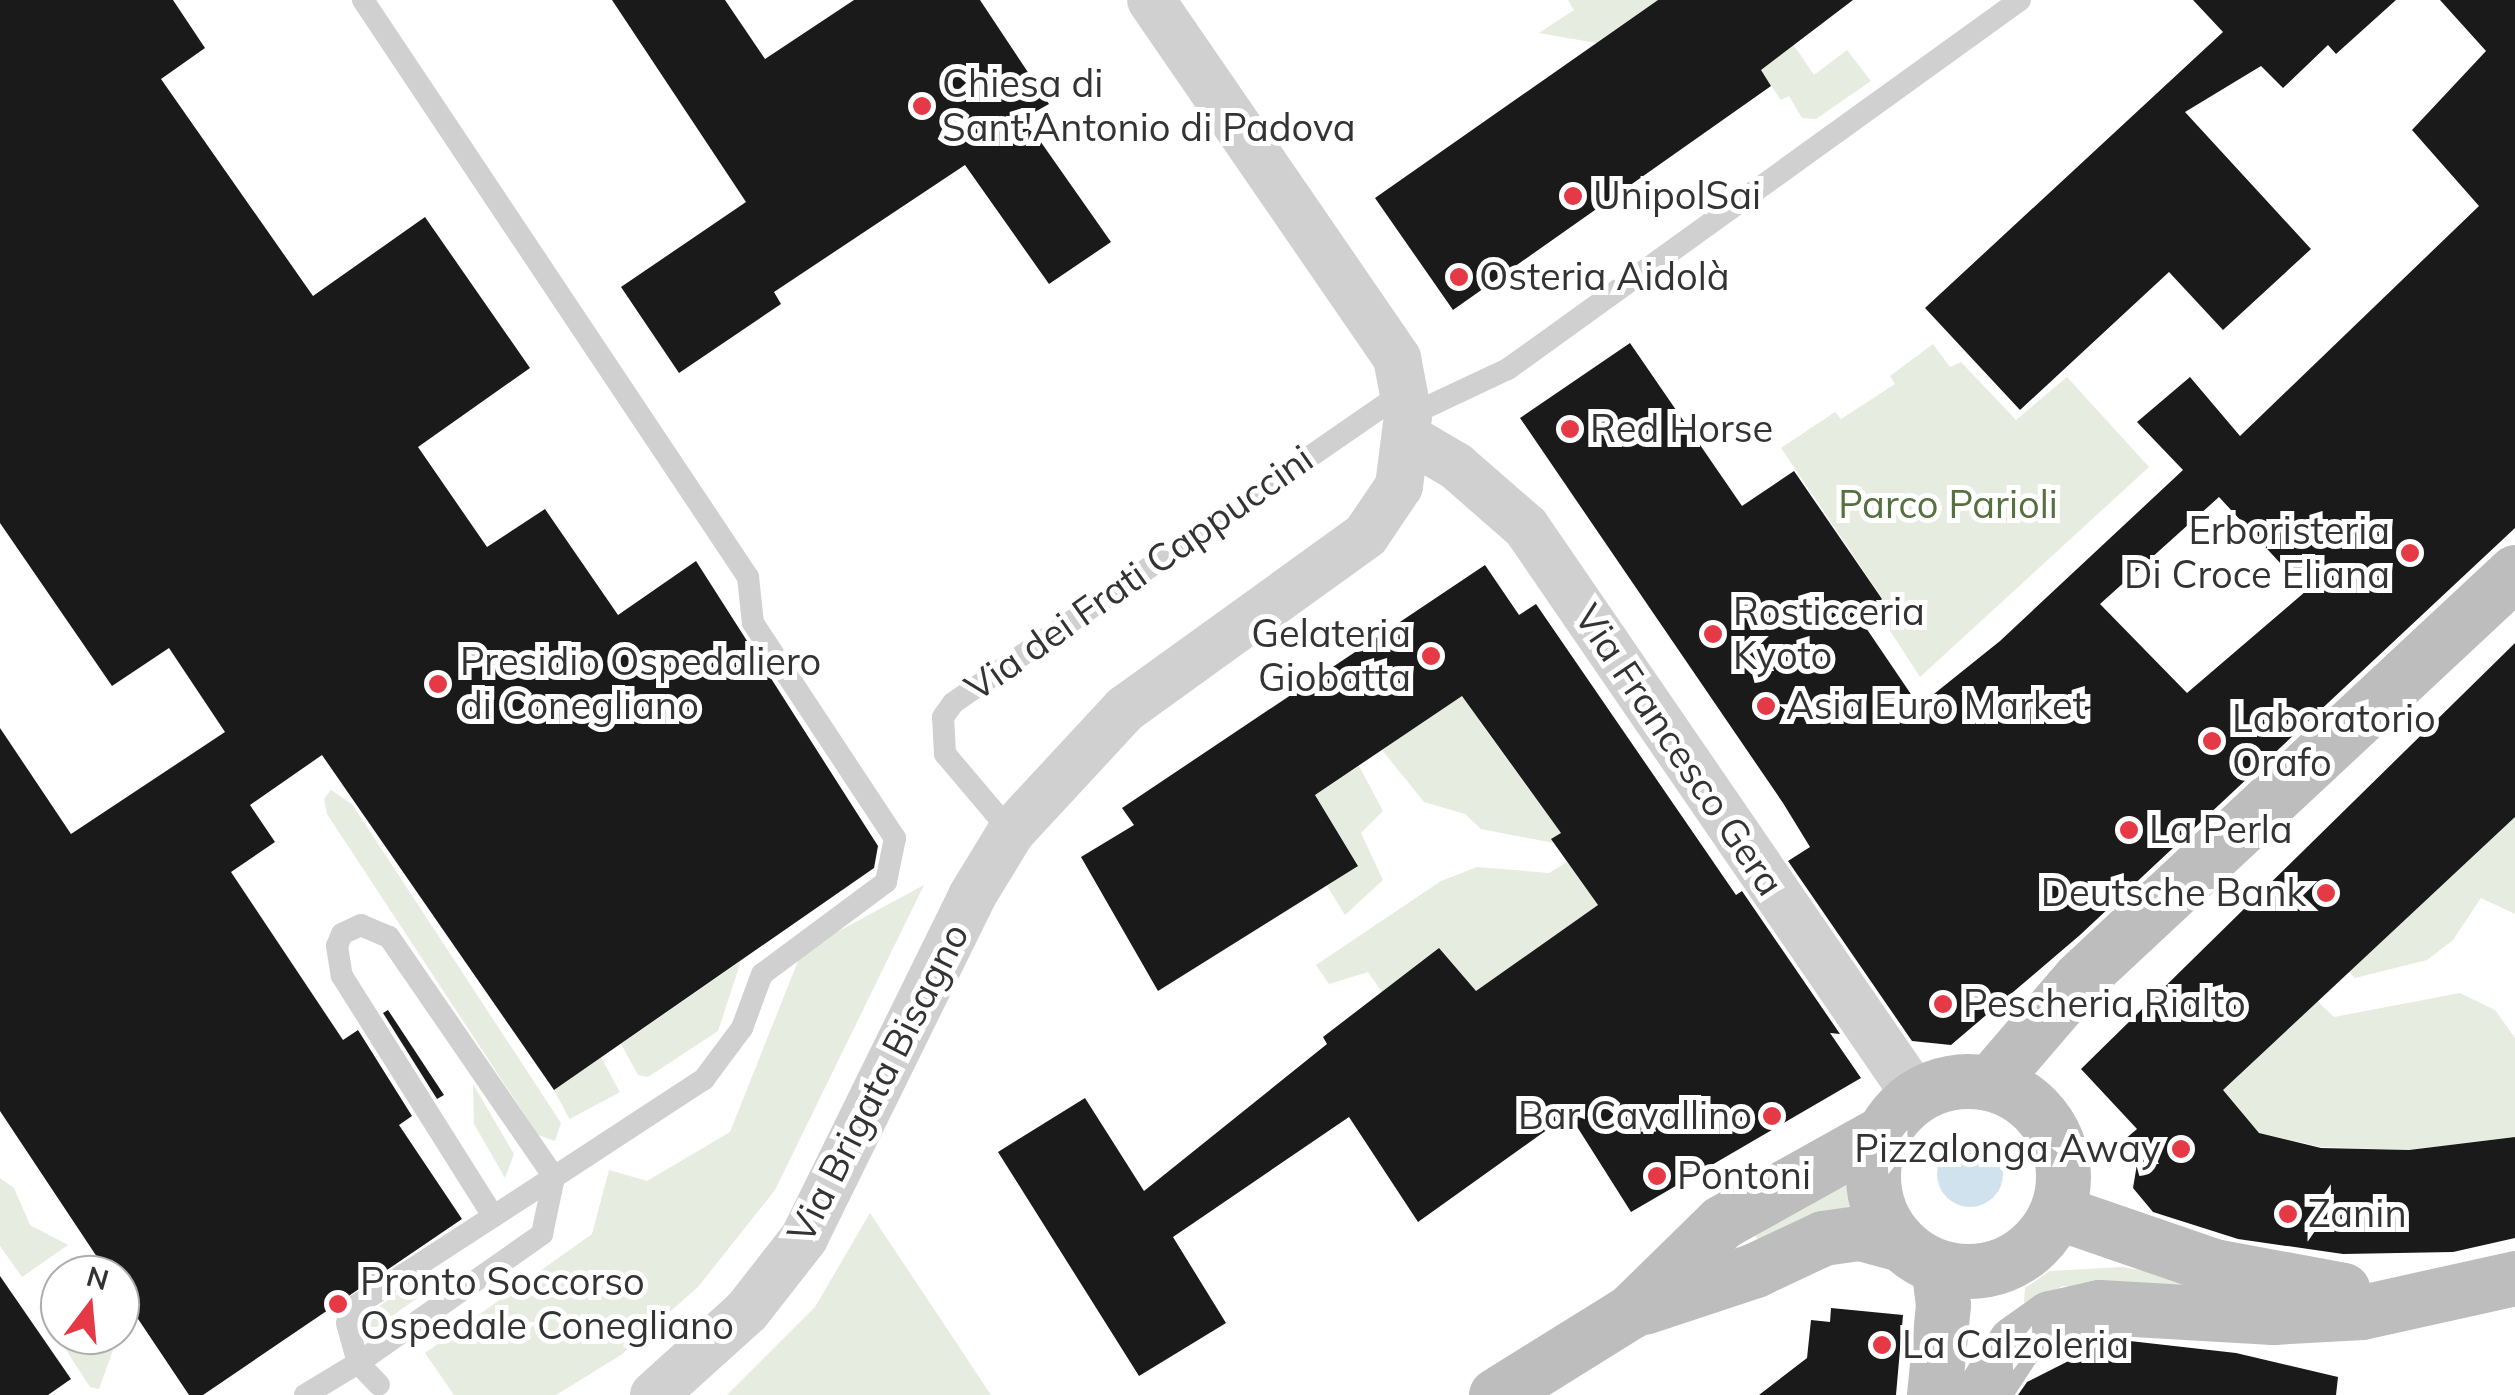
<!DOCTYPE html>
<html>
<head>
<meta charset="utf-8">
<style>
	body { margin:0 }
	#map { position:relative; width:2515px; height:1395px; overflow:hidden; background:#fff; font-family:Mulish,sans-serif }
	div>[style] { position:absolute }
	[style*='--x'] { left:calc(var(--x)*1px); top:calc(var(--y)*1px); width:calc(var(--w)*1px); rotate:calc(var(--a)*1deg) }
	.green>* { inset:0; background:#e6ecdf; transform-origin:0 0 }
	.water>* { inset:0; background:#cfe2ee }
	.round { border-radius:50% }
	.building>* { inset:0; background:#1a1a1a }
	.lane>* { height:22px; margin:-11px; padding:0 11px; transform-origin:11px; border-radius:11px; background:#d0d0d0 }
	.street>* { height:48px; margin:-24px; padding:0 24px; transform-origin:24px; border-radius:24px; background:#d0d0d0 }
	.secondary>* { height:55px; margin:-27.5px; padding:0 27.5px; transform-origin:27.5px; border-radius:27.5px; background:#bdbdbd }
	.secondary>.ring { margin:-27.5px; padding:0; box-sizing:content-box; background:none; border:55px solid #bdbdbd; border-radius:50% }
	.dots>* { width:28px; height:28px; translate:-50% -50%; box-sizing:border-box; border:5px solid #fff; border-radius:50% }
	span { translate:-50% -50%; white-space:nowrap; text-align:center; line-height:1.15; -webkit-text-stroke:10px #fff; paint-order:stroke }
	.poi-label { font-size:38px; color:#333 }
	.left { translate:0 -50%; text-align:left }
	.right { translate:-100% -50%; text-align:right }
	.park-label { font-size:38px; color:#56703f }
	.street-label { font-size:38px; color:#333 }
	.north { position:absolute; left:40px; top:1255px; width:100px; height:100px; box-sizing:border-box; background:#fff; border:2px solid #adadad; border-radius:50%; rotate:16deg; font-size:28px; font-weight:700; line-height:40px; text-align:center; color:#333 }
	.north::after { content:''; display:block; margin:auto; width:35px; height:45px; background:#e63946; clip-path:polygon(50% 0,100% 100%,50% 72%,0 100%) }
</style>
</head>
<body>
<div id="map">
	<div class="green">
		<i style="clip-path:polygon(1568px 0,1658px 0,1596px 43px,1539px 33px,1574px 10px)"></i>
		<i style="clip-path:polygon(1711px 0,1763px 0,1814px 75px,1847px 50px,1871px 81px,1816px 119px,1802px 118px,1789px 96px,1781px 100px)"></i>
		<i style="clip-path:polygon(1933px 344px,1950px 367px,1961px 362px,2016px 420px,2067px 377px,2149px 467px,1920px 677px,1874px 606px,1882px 598px,1781px 448px,1835px 412px,1841px 419px,1895px 384px,1890px 376px)"></i>
		<i style="clip-path:polygon(1467px 692px,1480px 722px,1561px 833px,1554px 843px,1481px 829px,1465px 814px,1424px 802px,1382px 750px)"></i>
		<i style="clip-path:polygon(1359px 766px,1383px 811px,1361px 833px,1383px 880px,1345px 915px,1327px 886px,1358px 865px,1315px 795px)"></i>
		<i style="clip-path:polygon(331px 790px,352px 804px,561px 1123px,555px 1141px,538px 1135px,327px 814px,324px 799px)"></i>
		<i style="clip-path:polygon(2515px 817px,2515px 914px,2481px 898px,2453px 940px,2427px 960px,2355px 978px,2349px 972px)"></i>
		<i style="clip-path:polygon(1567px 862px,1598px 905px,1477px 993px,1382px 992px,1368px 972px,1329px 984px,1316px 965px,1441px 881px,1477px 867px,1549px 873px)"></i>
		<i style="clip-path:polygon(924px 885px,775px 1190px,698px 1287px,621px 1355px,556px 1395px,454px 1395px,425px 1353px,592px 1234px,609px 1170px,647px 1181px,730px 1132px,802px 951px)"></i>
		<i style="clip-path:polygon(741px 961px,718px 1031px,648px 1077px,638px 1075px,621px 1044px)"></i>
		<i style="clip-path:polygon(2460px 993px,2495px 1010px,2515px 1038px,2515px 1137px,2409px 1150px,2321px 1147px,2259px 1133px,2222px 1090px,2317px 1001px,2334px 1017px)"></i>
		<i style="left:601px;top:1057px;width:40px;height:57px;rotate:62deg"></i>
		<i style="clip-path:polygon(473px 1084px,514px 1154px,505px 1178px,474px 1124px)"></i>
		<i style="clip-path:polygon(1848px 1176px,1851px 1206px,1759px 1241px,1752px 1231px)"></i>
		<i style="clip-path:polygon(0 1178px,14px 1188px,30px 1225px,68px 1245px,22px 1277px,0 1246px)"></i>
		<i style="clip-path:polygon(870px 1213px,991px 1395px,727px 1395px,815px 1307px)"></i>
		<i style="clip-path:polygon(2121px 1267px,2195px 1278px,2194px 1293px,2063px 1286px,2024px 1303px,2025px 1288px,2050px 1271px)"></i>
		<i style="clip-path:polygon(425px 1274px,435px 1274px,435px 1285px,377px 1327px,366px 1327px,368px 1314px)"></i>
		<i style="clip-path:polygon(60px 1294px,60px 1335px,110px 1335px,113px 1350px,99px 1389px,90px 1387px,39px 1308px)"></i>
	</div>
	<div class="water">
		<i class="round" style="left:1937px;top:1141px;width:66px;height:66px"></i>
	</div>
	<div class="building">
		<i style="clip-path:polygon(0 0,173px 0,205px 48px,161px 79px,313px 296px,425px 217px,530px 368px,418px 447px,487px 547px,545px 509px,618px 615px,696px 561px,878px 846px,874px 868px,554px 1090px,322px 755px,250px 805px,275px 842px,231px 872px,343px 1040px,358px 1030px,412px 1116px,399px 1125px,462px 1219px,203px 1395px,189px 1395px,120px 1292px,120px 1275px,109px 1275px,0 1111px,0 728px,71px 834px,225px 732px,169px 648px,112px 686px,0 523px)"></i>
		<i style="clip-path:polygon(612px 0,725px 0,765px 59px,854px 0,980px 0,1049px 104px,1024px 118px,1111px 242px,1049px 284px,965px 165px,774px 292px,781px 304px,679px 373px,621px 287px,746px 202px)"></i>
		<i style="clip-path:polygon(1658px 0,1853px 0,1761px 70px,1771px 86px,1453px 310px,1375px 198px)"></i>
		<i style="clip-path:polygon(2193px 0,2396px 0,2336px 54px,2328px 45px,2283px 88px,2261px 66px,2185px 112px,2311px 249px,2223px 330px,2169px 272px,2020px 410px,1925px 308px,2223px 32px)"></i>
		<i style="clip-path:polygon(evenodd,2440px 0,2515px 0,2515px 528px,2080px 935px,1951px 1045px,1912px 1041px,1788px 861px,1810px 847px,1783px 803px,1520px 418px,1630px 343px,1742px 506px,1794px 471px,1882px 599px,1860px 619px,1919px 706px,2000px 641px,2183px 470px,2137px 422px,2190px 377px,2240px 436px,2479px 206px,2412px 130px,2486px 51px,2440px 0,2219px 497px,2306px 591px,2187px 693px,2100px 604px,2219px 497px)"></i>
		<i style="clip-path:polygon(1485px 565px,1519px 615px,1536px 604px,1736px 895px,1742px 891px,1840px 1034px,1830px 1033px,1861px 1078px,1631px 1212px,1569px 1114px,1418px 1222px,1349px 1117px,1173px 1237px,1226px 1323px,1139px 1376px,998px 1152px,1085px 1098px,1144px 1191px,1327px 1044px,1323px 1037px,1439px 948px,1476px 991px,1598px 905px,1551px 839px,1561px 833px,1462px 696px,1315px 795px,1358px 866px,1158px 991px,1081px 857px,1134px 825px,1122px 808px)"></i>
		<i style="clip-path:polygon(2515px 643px,2515px 817px,2223px 1090px,2259px 1133px,2321px 1148px,2409px 1150px,2515px 1137px,2515px 1238px,2453px 1252px,2343px 1254px,2238px 1239px,2153px 1212px,2133px 1188px,2138px 1158px,2124px 1140px,2137px 1129px,2081px 1069px)"></i>
		<i style="clip-path:polygon(388px 1010px,444px 1095px,437px 1099px,383px 1013px)"></i>
		<i style="clip-path:polygon(0 1276px,71px 1379px,48px 1395px,0 1395px)"></i>
		<i style="clip-path:polygon(1831px 1308px,1903px 1315px,1896px 1395px,1759px 1395px,1807px 1358px,1811px 1320px,1830px 1322px)"></i>
		<i style="clip-path:polygon(2112px 1339px,2236px 1353px,2338px 1377px,2336px 1395px,2018px 1395px,2027px 1382px)"></i>
	</div>
	<div class="lane">
		<i style="--x:363;--y:0;--w:694;--a:56.29"></i>
		<i style="--x:748;--y:577;--w:46;--a:83.8"></i>
		<i style="--x:753;--y:623;--w:258;--a:56.6"></i>
		<i style="--x:895;--y:838;--w:45;--a:101.6"></i>
		<i style="--x:886;--y:882;--w:154;--a:143.4"></i>
		<i style="--x:762;--y:974;--w:58;--a:110.3"></i>
		<i style="--x:742;--y:1028;--w:64;--a:126.7"></i>
		<i style="--x:704;--y:1079;--w:179;--a:146.8"></i>
		<i style="--x:554;--y:1177;--w:241;--a:147"></i>
		<i style="--x:352;--y:1308;--w:16;--a:108"></i>
		<i style="--x:347;--y:1323;--w:41;--a:74.6"></i>
		<i style="--x:358;--y:1363;--w:225;--a:-35"></i>
		<i style="--x:542;--y:1234;--w:58;--a:-78.1"></i>
		<i style="--x:554;--y:1177;--w:291;--a:-124.5"></i>
		<i style="--x:389;--y:937;--w:30;--a:-157"></i>
		<i style="--x:361;--y:925;--w:21;--a:155"></i>
		<i style="--x:342;--y:934;--w:13;--a:113"></i>
		<i style="--x:337;--y:946;--w:30;--a:81"></i>
		<i style="--x:342;--y:976;--w:284;--a:57.8"></i>
		<i style="--x:1408;--y:416;--w:110;--a:-25.2"></i>
		<i style="--x:1508;--y:369;--w:631;--a:-35.78"></i>
		<i style="--x:1011;--y:832;--w:102;--a:-130.2"></i>
		<i style="--x:945;--y:754;--w:37;--a:-93"></i>
		<i style="--x:943;--y:717;--w:17;--a:-54"></i>
		<i style="--x:953;--y:703;--w:549;--a:-34.62"></i>
		<i style="--x:305;--y:1395;--w:62;--a:-31.1"></i>
		<i style="--x:358;--y:1363;--w:30;--a:46"></i>
	</div>
	<div class="street">
		<i style="--x:1408;--y:438;--w:56;--a:30.3"></i>
		<i style="--x:1456;--y:466;--w:93;--a:41.1"></i>
		<i style="--x:1526;--y:527;--w:690;--a:55.57"></i>
		<i style="--x:654;--y:1395;--w:125;--a:-42.1"></i>
		<i style="--x:747;--y:1311;--w:93;--a:-52"></i>
		<i style="--x:804;--y:1238;--w:381;--a:-63.8"></i>
		<i style="--x:972;--y:896;--w:75;--a:-58.6"></i>
		<i style="--x:1011;--y:832;--w:168;--a:-47.2"></i>
		<i style="--x:1125;--y:709;--w:297;--a:-35.8"></i>
		<i style="--x:1366;--y:535;--w:59;--a:-56"></i>
		<i style="--x:1399;--y:486;--w:71;--a:-82.7"></i>
		<i style="--x:1408;--y:416;--w:59;--a:-100.7"></i>
		<i style="--x:1397;--y:358;--w:434;--a:-124.5"></i>
	</div>
	<div class="secondary">
		<i class="ring" style="left:1873px;top:1081px;width:135px;height:135px"></i>
		<i style="--x:1990;--y:1083;--w:138;--a:-49.4"></i>
		<i style="--x:2080;--y:978;--w:595;--a:-43.03"></i>
		<i style="--x:2057;--y:1212;--w:166;--a:19"></i>
		<i style="--x:2214;--y:1266;--w:131;--a:10.5"></i>
		<i style="--x:1644;--y:1307;--w:117;--a:-18.4"></i>
		<i style="--x:1755;--y:1270;--w:75;--a:-25.2"></i>
		<i style="--x:1823;--y:1238;--w:37;--a:-8"></i>
		<i style="--x:1860;--y:1233;--w:42;--a:15"></i>
		<i style="--x:1496;--y:1395;--w:159;--a:-31.9"></i>
		<i style="--x:1631;--y:1311;--w:127;--a:-44.4"></i>
		<i style="--x:1722;--y:1222;--w:185;--a:-29.1"></i>
		<i style="--x:1934;--y:1395;--w:90;--a:-84.3"></i>
		<i style="--x:1943;--y:1305;--w:38;--a:-97"></i>
		<i style="--x:1981;--y:1395;--w:62;--a:-56.8"></i>
		<i style="--x:2015;--y:1343;--w:43;--a:-35.5"></i>
		<i style="--x:2050;--y:1318;--w:50;--a:-12.7"></i>
		<i style="--x:2099;--y:1307;--w:174;--a:3.3"></i>
		<i style="--x:2273;--y:1317;--w:89;--a:-3.2"></i>
		<i style="--x:2362;--y:1312;--w:157;--a:-12.5"></i>
	</div>
	<div class="dots">
		<i style="left:922px;top:106px;background:#e63946"></i>
		<i style="left:1573px;top:196px;background:#e63946"></i>
		<i style="left:1459px;top:277px;background:#e63946"></i>
		<i style="left:1570px;top:429px;background:#e63946"></i>
		<i style="left:2410px;top:553px;background:#e63946"></i>
		<i style="left:1713px;top:634px;background:#e63946"></i>
		<i style="left:1431px;top:656px;background:#e63946"></i>
		<i style="left:438px;top:684px;background:#e63946"></i>
		<i style="left:1766px;top:706px;background:#e63946"></i>
		<i style="left:2212px;top:741px;background:#e63946"></i>
		<i style="left:2129px;top:830px;background:#e63946"></i>
		<i style="left:2326px;top:893px;background:#e63946"></i>
		<i style="left:1943px;top:1004px;background:#e63946"></i>
		<i style="left:1772px;top:1116px;background:#e63946"></i>
		<i style="left:2181px;top:1149px;background:#e63946"></i>
		<i style="left:1657px;top:1176px;background:#e63946"></i>
		<i style="left:2288px;top:1214px;background:#e63946"></i>
		<i style="left:338px;top:1304px;background:#e63946"></i>
		<i style="left:1882px;top:1345px;background:#e63946"></i>
	</div>
	<div class="poi-label">
		<span class="left" style="left:942px;top:106px">Chiesa di<br>Sant'Antonio di Padova</span>
		<span class="left" style="left:1593px;top:196px">UnipolSai</span>
		<span class="left" style="left:1479px;top:277px">Osteria Aidolà</span>
		<span class="left" style="left:1590px;top:429px">Red Horse</span>
		<span class="right" style="left:2390px;top:553px">Erboristeria<br>Di Croce Eliana</span>
		<span class="left" style="left:1733px;top:634px">Rosticceria<br>Kyoto</span>
		<span class="right" style="left:1411px;top:656px">Gelateria<br>Giobatta</span>
		<span class="left" style="left:460px;top:684px">Presidio Ospedaliero<br>di Conegliano</span>
		<span class="left" style="left:1786px;top:706px">Asia Euro Market</span>
		<span class="left" style="left:2232px;top:741px">Laboratorio<br>Orafo</span>
		<span class="left" style="left:2149px;top:830px">La Perla</span>
		<span class="right" style="left:2306px;top:893px">Deutsche Bank</span>
		<span class="left" style="left:1963px;top:1004px">Pescheria Rialto</span>
		<span class="right" style="left:1752px;top:1116px">Bar Cavallino</span>
		<span class="right" style="left:2161px;top:1149px">Pizzalonga Away</span>
		<span class="left" style="left:1677px;top:1176px">Pontoni</span>
		<span class="left" style="left:2308px;top:1214px">Zanin</span>
		<span class="left" style="left:360px;top:1304px">Pronto Soccorso<br>Ospedale Conegliano</span>
		<span class="left" style="left:1902px;top:1345px">La Calzoleria</span>
	</div>
	<div class="park-label">
		<span style="left:1948px;top:505px">Parco Parioli</span>
	</div>
	<div class="street-label">
		<span style="left:1139px;top:573px;rotate:-35deg">Via dei Frati Cappuccini</span>
		<span style="left:1679px;top:750px;rotate:56deg">Via Francesco Gera</span>
		<span style="left:878px;top:1083px;rotate:-63deg">Via Brigata Bisagno</span>
	</div>
	<div class="north">N</div>
</div>
</body>
</html>
